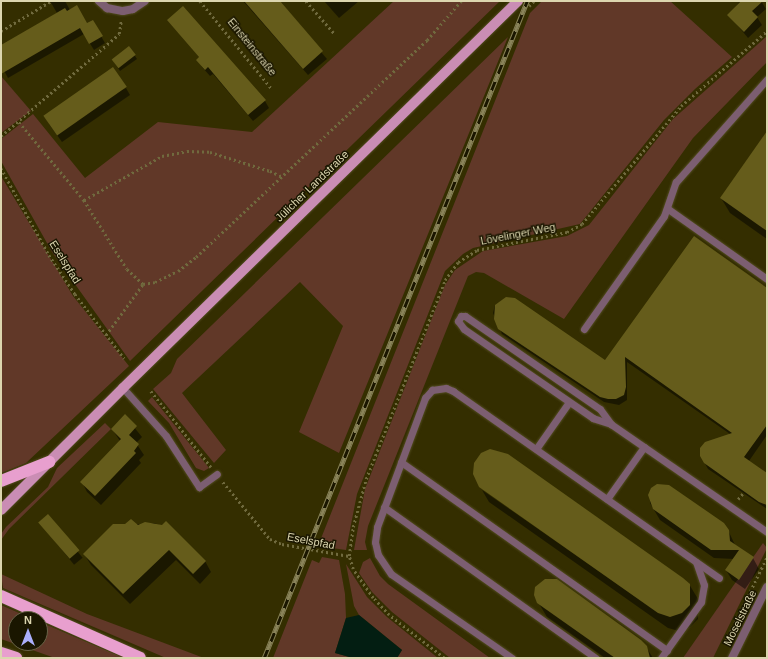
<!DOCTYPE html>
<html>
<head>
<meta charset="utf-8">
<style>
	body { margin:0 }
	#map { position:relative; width:768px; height:659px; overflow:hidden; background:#342e00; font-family:Arial,sans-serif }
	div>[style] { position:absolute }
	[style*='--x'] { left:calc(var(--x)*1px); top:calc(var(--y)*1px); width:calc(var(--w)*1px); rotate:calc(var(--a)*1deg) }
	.green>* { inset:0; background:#613828 }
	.water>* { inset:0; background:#031e12 }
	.shadow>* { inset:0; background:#0007; transform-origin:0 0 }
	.building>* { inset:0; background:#655c1b; transform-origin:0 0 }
	.path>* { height:2.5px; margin-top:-1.25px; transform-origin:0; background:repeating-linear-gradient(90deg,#706a3e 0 2px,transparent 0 5px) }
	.roads { filter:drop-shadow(0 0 1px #524c20) drop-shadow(0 0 1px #524c20) }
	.lane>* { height:7px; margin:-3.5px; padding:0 3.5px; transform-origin:3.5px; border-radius:3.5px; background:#7c5e71 }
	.street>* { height:8px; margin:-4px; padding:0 4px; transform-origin:4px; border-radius:4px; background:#7c5e71 }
	.primary>* { height:10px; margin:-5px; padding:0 5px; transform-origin:5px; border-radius:5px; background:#ca8db4 }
	.highway>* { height:12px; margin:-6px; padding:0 6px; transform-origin:6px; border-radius:6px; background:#e89fce }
	.rail>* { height:4.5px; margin-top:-2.25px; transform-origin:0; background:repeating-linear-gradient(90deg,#1a1600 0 9px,#898359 0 18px); box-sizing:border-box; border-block:1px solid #898359 }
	span { translate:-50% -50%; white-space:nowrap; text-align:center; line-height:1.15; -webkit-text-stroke:3px #1a1600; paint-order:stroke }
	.street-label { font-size:11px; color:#dcd6af }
	.frame { position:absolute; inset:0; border:2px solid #dcd6af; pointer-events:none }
	.north { position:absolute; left:8px; top:611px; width:40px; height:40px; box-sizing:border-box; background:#1a1600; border:1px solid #686346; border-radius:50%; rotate:0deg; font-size:11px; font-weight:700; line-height:16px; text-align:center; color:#dcd6af }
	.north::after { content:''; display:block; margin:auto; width:14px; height:18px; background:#abaffb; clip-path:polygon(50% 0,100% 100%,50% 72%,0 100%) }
</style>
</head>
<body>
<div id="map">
	<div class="green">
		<i style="clip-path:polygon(394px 1px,500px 1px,130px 361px,52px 252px,1px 161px,1px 139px,33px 114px,85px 178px,158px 122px,252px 132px)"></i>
		<i style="clip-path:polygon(542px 1px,670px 1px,732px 57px,695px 89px,664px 120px,580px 224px,473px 248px,463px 254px,445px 271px,357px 494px,346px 550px,318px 546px,530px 13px)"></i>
		<i style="clip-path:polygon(767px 36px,767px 62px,693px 138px,564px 319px,484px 273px,476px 272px,468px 276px,368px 526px,365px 542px,367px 550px,354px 550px,365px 489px,445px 285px,455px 270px,483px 251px,567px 236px,589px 225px,673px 119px)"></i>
		<i style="clip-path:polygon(508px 37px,339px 453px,299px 432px,343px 326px,300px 282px,182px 393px,226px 450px,214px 463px,153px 389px,171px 373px,177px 359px)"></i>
		<i style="clip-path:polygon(1px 76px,31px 111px,1px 133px)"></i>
		<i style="clip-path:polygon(1px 176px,73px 296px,129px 366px,26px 463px,1px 473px)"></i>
		<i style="clip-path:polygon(152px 397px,209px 468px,204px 471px,196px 468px,169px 423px,148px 401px)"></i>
		<i style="clip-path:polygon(105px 423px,111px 429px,9px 529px,1px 540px,1px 534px,6px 527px,48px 487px,57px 468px)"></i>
		<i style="clip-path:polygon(763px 543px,767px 548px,713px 658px,683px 658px)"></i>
		<i style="clip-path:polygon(322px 557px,339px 560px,345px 594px,346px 618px,335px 653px,353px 658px,273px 658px,312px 560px,319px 563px)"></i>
		<i style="clip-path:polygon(370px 558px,380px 576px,388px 584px,490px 658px,450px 658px,392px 612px,372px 592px,359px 573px,363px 562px)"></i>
		<i style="clip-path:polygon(346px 564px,367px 597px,387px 617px,438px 658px,397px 658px,402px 650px,359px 615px,354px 606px)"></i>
		<i style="clip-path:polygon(1px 574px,87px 614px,204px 658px,166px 658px,3px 588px)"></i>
		<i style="clip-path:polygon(1px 605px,33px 619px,16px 619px,16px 643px,40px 643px,40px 622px,124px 658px,55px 658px,1px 639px)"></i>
	</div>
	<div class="water">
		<i style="clip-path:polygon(359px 615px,402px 650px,397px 658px,353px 658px,335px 653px,346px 618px)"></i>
	</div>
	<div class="shadow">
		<i style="clip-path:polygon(50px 1px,65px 1px,70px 10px,87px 24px,92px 21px,105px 43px,94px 50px,84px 34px,8px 78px,1px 65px,1px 46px,57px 13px)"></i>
		<i style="clip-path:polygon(243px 1px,278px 1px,327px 59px,308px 75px)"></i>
		<i style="clip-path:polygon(324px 1px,359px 1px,339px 18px)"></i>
		<i style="clip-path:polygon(740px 1px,761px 1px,766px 9px,757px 17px,762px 25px,748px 38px,729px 15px)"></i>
		<i style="clip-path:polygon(169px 20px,265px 101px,269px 108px,253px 121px,213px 74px,210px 76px,202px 67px,198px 60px,200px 58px)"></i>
		<i style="clip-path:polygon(129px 47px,137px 59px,120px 71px,114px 62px)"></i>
		<i style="clip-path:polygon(126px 88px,130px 95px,62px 142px,49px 124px)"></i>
		<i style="clip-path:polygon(767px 133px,767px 239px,730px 213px,721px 198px)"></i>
		<i style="clip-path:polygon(767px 289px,767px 435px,749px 461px,767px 474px,767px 509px,708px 469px,701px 456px,730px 434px,627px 362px,627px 400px,619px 405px,604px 402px,502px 334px,493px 313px,495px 305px,606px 362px)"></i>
		<i style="clip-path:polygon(125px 416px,142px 437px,136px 443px,144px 455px,139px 460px,141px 463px,101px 505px,87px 492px,82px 482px,120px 441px,112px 429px)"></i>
		<i style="clip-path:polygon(481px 487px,689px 584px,698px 599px,698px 619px,690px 627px,679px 631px,668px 628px,489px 502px,482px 490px,663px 616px)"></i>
		<i style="clip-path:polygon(652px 489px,728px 530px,735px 545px,753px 558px,759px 569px,745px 589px,732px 580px,726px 570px,734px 559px,714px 558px,660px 520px,650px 503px)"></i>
		<i style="left:48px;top:515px;width:55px;height:11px;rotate:51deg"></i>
		<i style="clip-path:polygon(154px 523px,162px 526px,205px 561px,211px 572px,200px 584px,176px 560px,130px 604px,91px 565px,84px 554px,126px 525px)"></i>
		<i style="clip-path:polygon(538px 602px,646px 647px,653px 658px,605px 658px,547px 617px)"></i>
	</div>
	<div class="building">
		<i style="clip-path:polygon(244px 1px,280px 1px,323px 51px,303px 69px)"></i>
		<i style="clip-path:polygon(741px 1px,763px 1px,752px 11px,758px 17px,744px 32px,727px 15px)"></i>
		<i style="clip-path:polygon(77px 5px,87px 23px,93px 20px,103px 36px,89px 44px,80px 28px,1px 74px,1px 45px,65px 8px,67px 11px)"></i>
		<i style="clip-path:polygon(183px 6px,266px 100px,248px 115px,208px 67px,205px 70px,196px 60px,199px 57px,167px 20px)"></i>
		<i style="left:129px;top:46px;width:11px;height:22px;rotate:52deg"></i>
		<i style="left:113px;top:67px;width:24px;height:85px;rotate:55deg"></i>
		<i style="clip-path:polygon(767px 131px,767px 231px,720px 198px)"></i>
		<i style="clip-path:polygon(694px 236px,767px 288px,767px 425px,744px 457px,767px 473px,767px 505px,759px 502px,704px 463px,700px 456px,700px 448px,705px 442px,732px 433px,625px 357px,626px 387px,624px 395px,616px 399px,608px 399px,600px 397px,498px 329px,494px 319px,495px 305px,506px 297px,515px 298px,605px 360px)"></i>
		<i style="clip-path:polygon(125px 414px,137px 426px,129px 435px,139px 444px,134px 451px,136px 453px,95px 496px,80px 482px,121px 439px,111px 429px)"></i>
		<i style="clip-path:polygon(490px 449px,508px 454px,683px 578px,690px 584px,690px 605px,682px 613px,670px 617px,658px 613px,479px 487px,473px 474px,474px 463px,481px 453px)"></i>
		<i style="clip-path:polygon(657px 484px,669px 485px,724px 523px,729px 530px,730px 541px,754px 557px,739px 580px,725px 570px,739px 550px,711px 550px,653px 509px,648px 495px,651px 488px)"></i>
		<i style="left:48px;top:514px;width:48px;height:13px;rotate:49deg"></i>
		<i style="clip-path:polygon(131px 519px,138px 525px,145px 522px,162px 525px,166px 521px,206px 561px,193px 574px,169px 550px,123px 594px,83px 554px,113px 524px,125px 524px)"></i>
		<i style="clip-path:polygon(545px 579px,557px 579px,641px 640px,647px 646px,650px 658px,615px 658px,537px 603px,534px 595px,535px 587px)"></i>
	</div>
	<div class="path">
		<i style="--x:200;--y:1;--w:114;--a:50.7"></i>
		<i style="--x:306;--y:1;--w:43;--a:48.8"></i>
		<i style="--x:529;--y:6;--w:7;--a:-45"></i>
		<i style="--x:1;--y:31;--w:58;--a:-31"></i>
		<i style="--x:19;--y:122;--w:102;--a:50.2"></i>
		<i style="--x:84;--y:200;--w:81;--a:58.1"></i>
		<i style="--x:127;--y:269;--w:22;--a:43"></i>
		<i style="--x:1;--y:136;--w:156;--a:-40.8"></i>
		<i style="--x:119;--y:34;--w:13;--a:-81"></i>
		<i style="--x:1;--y:168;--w:99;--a:61.1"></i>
		<i style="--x:49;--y:255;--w:47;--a:56.3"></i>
		<i style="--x:75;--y:294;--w:81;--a:52.6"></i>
		<i style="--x:84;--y:200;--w:90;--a:-29.4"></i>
		<i style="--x:162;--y:156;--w:25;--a:-11"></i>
		<i style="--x:187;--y:151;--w:23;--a:2"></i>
		<i style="--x:210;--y:152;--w:63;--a:17.6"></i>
		<i style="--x:270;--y:171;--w:14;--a:25"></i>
		<i style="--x:106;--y:335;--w:63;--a:-54"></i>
		<i style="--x:143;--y:284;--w:12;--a:-9"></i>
		<i style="--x:155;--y:282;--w:25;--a:-26"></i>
		<i style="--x:178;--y:271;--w:23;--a:-38"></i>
		<i style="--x:196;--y:257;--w:317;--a:-43.2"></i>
		<i style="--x:427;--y:40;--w:52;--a:-48.9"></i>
		<i style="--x:151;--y:391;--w:97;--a:51.7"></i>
		<i style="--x:223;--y:482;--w:74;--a:50.5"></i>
		<i style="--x:270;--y:539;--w:13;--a:23"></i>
		<i style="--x:282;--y:544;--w:68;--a:10.2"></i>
		<i style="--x:738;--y:499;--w:9;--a:-49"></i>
		<i style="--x:726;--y:641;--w:93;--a:-64"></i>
		<i style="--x:444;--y:658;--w:70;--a:-142"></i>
		<i style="--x:389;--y:615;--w:23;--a:-133"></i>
		<i style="--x:373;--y:598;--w:35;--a:-125"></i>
		<i style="--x:353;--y:569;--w:14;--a:-107"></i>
		<i style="--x:349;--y:556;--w:29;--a:-82"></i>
		<i style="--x:353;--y:527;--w:50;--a:-74.8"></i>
		<i style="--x:366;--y:479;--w:214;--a:-68.3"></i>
		<i style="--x:445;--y:280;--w:22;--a:-54"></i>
		<i style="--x:458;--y:262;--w:22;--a:-32"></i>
		<i style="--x:477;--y:250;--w:92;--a:-11.3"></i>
		<i style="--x:567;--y:232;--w:17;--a:-28"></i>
		<i style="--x:582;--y:224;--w:154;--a:-50"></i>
		<i style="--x:681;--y:106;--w:114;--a:-41.1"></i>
	</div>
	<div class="roads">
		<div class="lane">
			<i style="--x:668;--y:209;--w:121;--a:35.3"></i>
			<i style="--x:465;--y:316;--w:164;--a:34.6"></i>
			<i style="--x:600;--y:409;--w:19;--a:54"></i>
			<i style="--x:611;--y:424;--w:19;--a:-162"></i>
			<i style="--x:593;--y:418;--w:157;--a:-145.4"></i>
			<i style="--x:464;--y:329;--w:10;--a:-127"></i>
			<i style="--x:458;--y:321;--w:6;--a:-59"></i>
			<i style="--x:461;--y:316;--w:4;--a:0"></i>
			<i style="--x:584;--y:329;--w:138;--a:-54.7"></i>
			<i style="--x:664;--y:216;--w:36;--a:-71"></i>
			<i style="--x:676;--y:182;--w:137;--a:-48.5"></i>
			<i style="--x:123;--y:388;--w:64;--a:48.1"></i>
			<i style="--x:166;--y:436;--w:61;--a:57.1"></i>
			<i style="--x:199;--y:487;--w:22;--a:-36"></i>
			<i style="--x:611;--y:424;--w:190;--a:34.7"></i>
			<i style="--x:536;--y:449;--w:57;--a:-54.9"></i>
			<i style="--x:401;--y:462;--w:326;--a:35.3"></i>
			<i style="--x:607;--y:499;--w:64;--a:-54.6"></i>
			<i style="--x:384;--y:507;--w:260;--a:35.5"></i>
			<i style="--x:512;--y:658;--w:147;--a:-145.2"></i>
			<i style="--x:391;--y:574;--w:23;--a:-124"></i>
			<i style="--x:378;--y:555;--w:13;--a:-103"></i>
			<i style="--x:375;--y:542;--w:15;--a:-82"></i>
			<i style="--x:377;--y:527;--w:138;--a:-69.6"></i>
			<i style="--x:425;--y:398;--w:11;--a:-49"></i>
			<i style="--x:432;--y:390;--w:14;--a:-8"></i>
			<i style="--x:446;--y:388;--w:8;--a:23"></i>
			<i style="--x:453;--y:391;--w:325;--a:35.1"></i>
			<i style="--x:661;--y:658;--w:69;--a:-54.5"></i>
			<i style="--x:701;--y:602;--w:17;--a:-80"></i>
			<i style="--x:704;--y:585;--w:24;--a:-109"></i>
		</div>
		<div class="street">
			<i style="--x:99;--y:1;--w:11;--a:41"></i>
			<i style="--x:107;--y:8;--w:16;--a:11"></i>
			<i style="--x:123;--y:11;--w:10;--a:-11"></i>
			<i style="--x:133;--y:9;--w:14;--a:-34"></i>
			<i style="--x:732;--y:658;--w:79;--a:-63.8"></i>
		</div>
		<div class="primary">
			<i style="--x:1;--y:510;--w:173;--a:-45"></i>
			<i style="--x:123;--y:388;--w:553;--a:-44.41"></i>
		</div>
		<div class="highway">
			<i style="--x:1;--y:481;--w:52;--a:-21.6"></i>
			<i style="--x:1;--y:596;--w:152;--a:24"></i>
			<i style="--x:1;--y:653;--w:16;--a:18"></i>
		</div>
	</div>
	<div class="rail">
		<i style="--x:264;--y:658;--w:708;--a:-68.18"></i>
	</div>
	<div class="street-label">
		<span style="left:252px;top:47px;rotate:51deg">Einsteinstraße</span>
		<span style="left:312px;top:186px;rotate:-44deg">Jülicher Landstraße</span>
		<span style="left:518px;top:234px;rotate:-11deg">Lövelinger Weg</span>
		<span style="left:65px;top:262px;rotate:58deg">Eselspfad</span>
		<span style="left:311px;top:541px;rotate:11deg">Eselspfad</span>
		<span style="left:740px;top:618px;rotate:-64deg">Moselstraße</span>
	</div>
	<div class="frame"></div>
	<div class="north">N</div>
</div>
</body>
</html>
